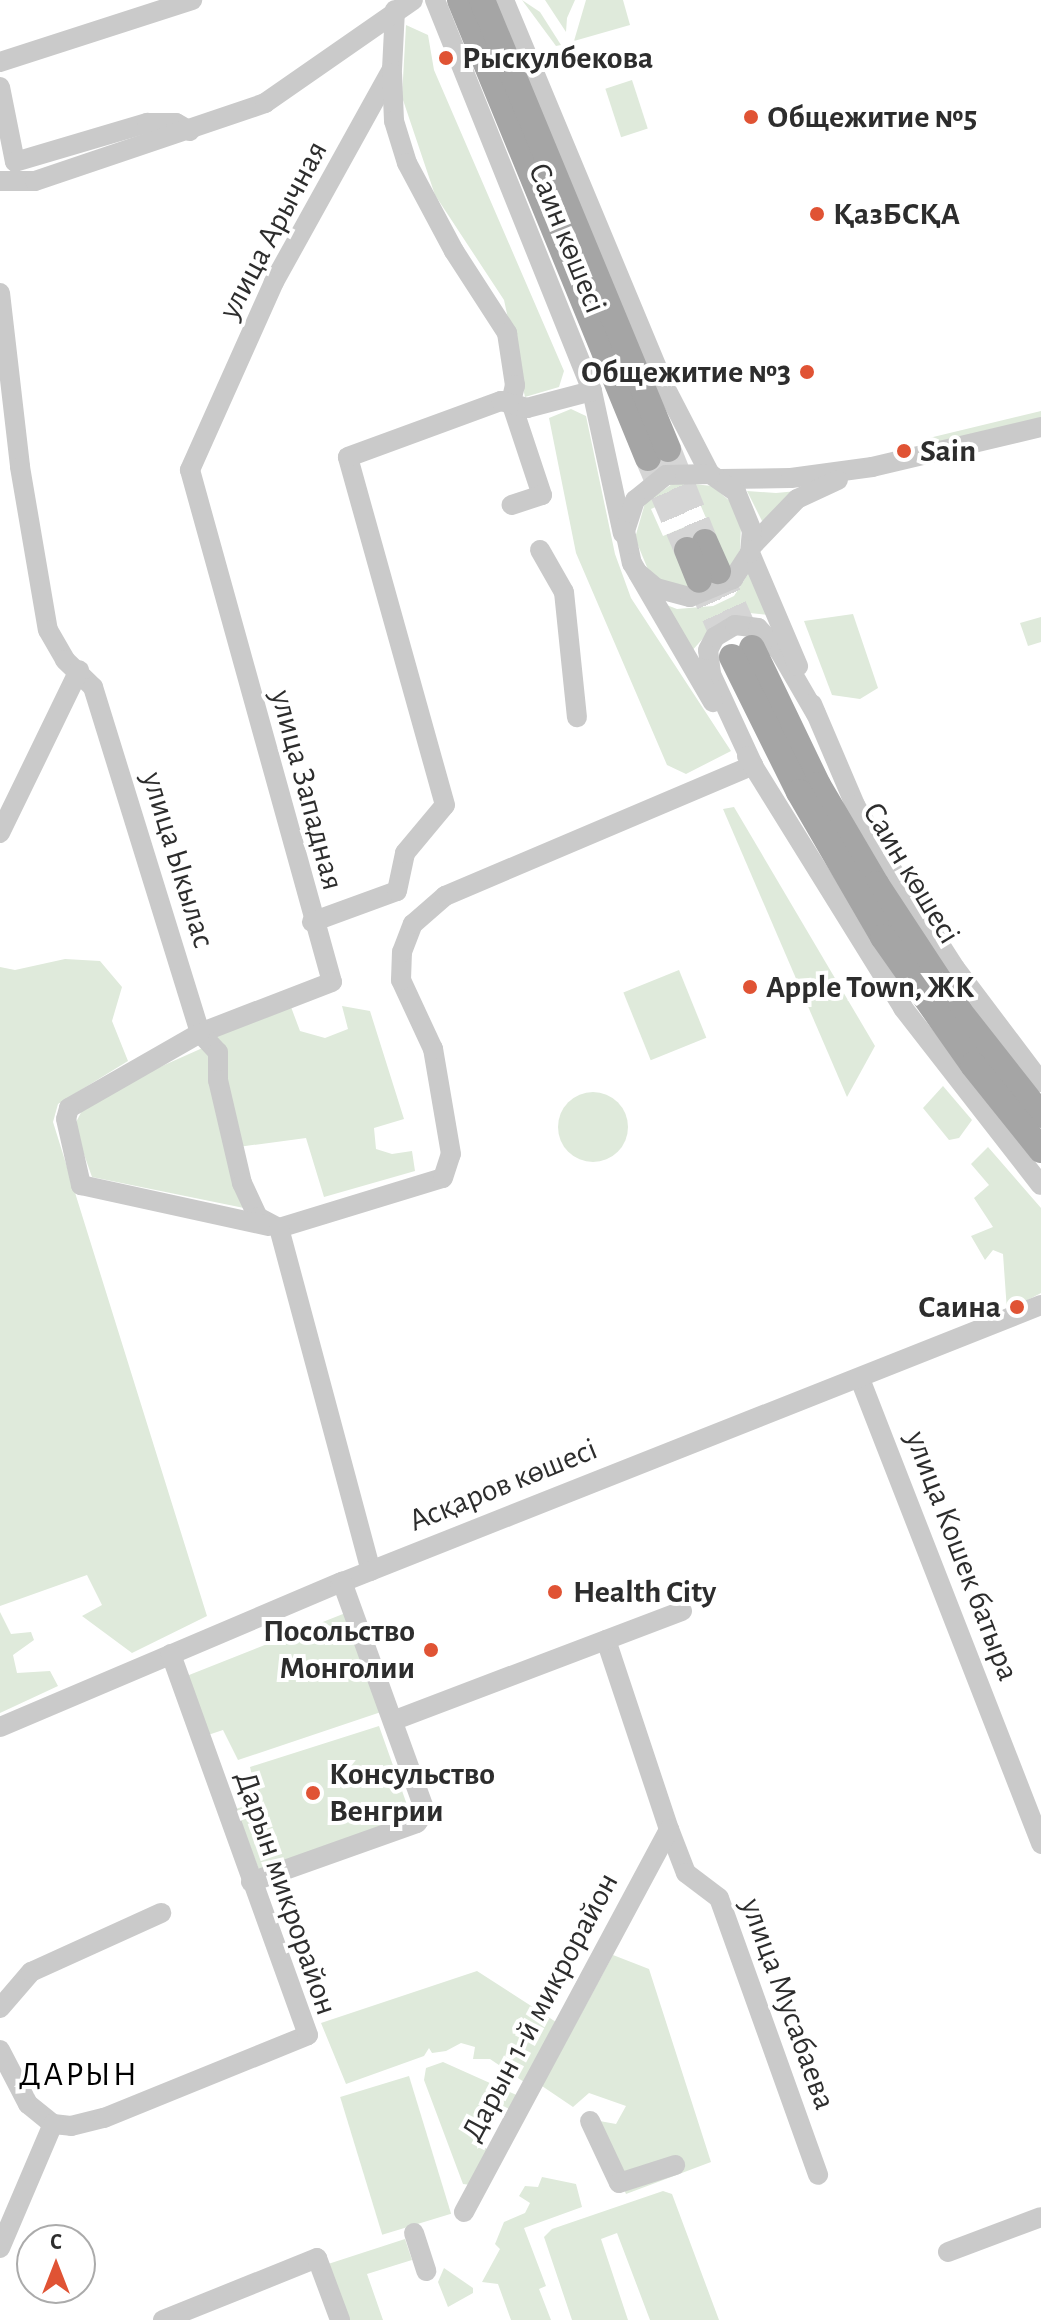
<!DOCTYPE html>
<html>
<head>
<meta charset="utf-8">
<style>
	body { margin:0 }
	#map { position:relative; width:1041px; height:2320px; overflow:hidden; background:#fff; font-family:"Alegreya Sans",sans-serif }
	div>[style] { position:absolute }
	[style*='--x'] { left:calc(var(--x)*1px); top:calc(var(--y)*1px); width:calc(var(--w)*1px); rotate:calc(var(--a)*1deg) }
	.green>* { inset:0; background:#dfeadb; transform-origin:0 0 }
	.round { border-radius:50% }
	.major-tunnel>* { height:26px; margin-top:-13px; transform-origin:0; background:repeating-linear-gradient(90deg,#d5d5d5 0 26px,transparent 0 39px) }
	.minor>* { height:20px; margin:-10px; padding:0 10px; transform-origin:10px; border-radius:10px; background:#cacaca }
	.major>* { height:26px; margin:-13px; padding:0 13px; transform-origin:13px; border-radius:13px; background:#a5a5a5 }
	.dots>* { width:22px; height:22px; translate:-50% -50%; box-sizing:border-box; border:4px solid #fff; border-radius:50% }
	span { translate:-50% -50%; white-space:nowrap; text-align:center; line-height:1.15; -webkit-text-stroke:8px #fff; paint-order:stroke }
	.poi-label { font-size:32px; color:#2d2d2d; font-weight:700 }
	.left { translate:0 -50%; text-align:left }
	.right { translate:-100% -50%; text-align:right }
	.street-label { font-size:32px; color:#2d2d2d }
	.neighbourhood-label { font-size:34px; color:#000; letter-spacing:2px }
	.north { position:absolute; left:16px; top:2224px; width:80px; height:80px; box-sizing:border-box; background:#fff; border:2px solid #ababab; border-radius:50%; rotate:0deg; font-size:22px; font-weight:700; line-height:32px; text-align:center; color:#2d2d2d }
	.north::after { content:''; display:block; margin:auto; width:28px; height:36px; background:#e05334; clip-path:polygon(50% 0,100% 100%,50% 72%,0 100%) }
</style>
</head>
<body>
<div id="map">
	<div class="green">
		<i style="clip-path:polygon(522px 0,540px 12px,561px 45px,556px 46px)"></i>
		<i style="clip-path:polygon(575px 0,567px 18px,566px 32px,545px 0)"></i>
		<i style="clip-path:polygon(586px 0,623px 0,630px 25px,574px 41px)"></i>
		<i style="clip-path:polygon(406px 25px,428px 35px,434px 70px,564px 371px,559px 387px,525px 397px,504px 300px,435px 195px,402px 97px)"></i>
		<i style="left:632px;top:80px;width:51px;height:28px;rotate:72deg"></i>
		<i style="clip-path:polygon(571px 409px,586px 416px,615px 554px,631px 598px,731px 751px,686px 774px,667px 765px,576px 553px,549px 418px)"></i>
		<i style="clip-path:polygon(1041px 411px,1041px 420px,931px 445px,929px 438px)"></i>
		<i style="clip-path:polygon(evenodd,675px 482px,712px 486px,731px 502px,741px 525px,740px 550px,728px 571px,695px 588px,670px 585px,649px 572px,635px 538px,645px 503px,675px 482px,694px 490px,706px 518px,663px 536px,651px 509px,694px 490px)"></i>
		<i style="clip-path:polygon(747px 491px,776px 493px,797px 491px,764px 525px)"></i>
		<i style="clip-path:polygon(752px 568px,769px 615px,740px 612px,723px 616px,690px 653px,664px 604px,677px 609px,713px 606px,734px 596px)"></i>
		<i style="clip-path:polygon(853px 614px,878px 688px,860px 699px,832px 695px,804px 621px)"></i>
		<i style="clip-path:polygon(1041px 617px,1041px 642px,1028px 646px,1020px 623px)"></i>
		<i style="clip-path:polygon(734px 807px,875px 1046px,847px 1097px,723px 809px)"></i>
		<i style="clip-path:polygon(65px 959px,100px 961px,122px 987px,112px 1021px,128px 1061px,58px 1104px,53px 1122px,207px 1616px,132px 1653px,82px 1616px,102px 1605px,87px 1575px,0 1606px,0 967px,15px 970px)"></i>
		<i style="left:679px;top:970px;width:73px;height:60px;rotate:68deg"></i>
		<i style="clip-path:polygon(342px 1006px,370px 1011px,404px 1119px,374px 1128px,376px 1149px,392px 1154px,412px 1151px,415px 1171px,324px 1197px,306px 1138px,238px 1147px,244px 1208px,92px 1177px,74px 1126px,88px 1099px,207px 1046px,217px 1028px,291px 1007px,300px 1031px,325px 1038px,348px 1029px)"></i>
		<i style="clip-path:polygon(943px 1086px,972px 1120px,959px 1138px,949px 1140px,923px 1108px)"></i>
		<i class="round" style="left:558px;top:1092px;width:70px;height:70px"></i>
		<i style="clip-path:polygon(988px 1147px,1041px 1208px,1041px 1293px,1007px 1311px,1003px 1254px,993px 1250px,985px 1260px,971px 1236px,993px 1227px,974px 1198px,989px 1185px,971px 1164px)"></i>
		<i style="clip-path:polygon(0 1612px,11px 1634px,31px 1632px,34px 1640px,13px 1655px,17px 1673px,50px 1671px,58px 1686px,0 1713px)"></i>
		<i style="clip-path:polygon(348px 1612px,384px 1711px,238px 1760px,223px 1730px,205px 1736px,184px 1677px)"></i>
		<i style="clip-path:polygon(379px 1726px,411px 1816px,259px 1870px,236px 1809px,258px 1801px,250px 1767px)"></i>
		<i style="clip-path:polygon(613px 1955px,649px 1969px,711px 2162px,626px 2194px,594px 2120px,616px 2124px,626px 2106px,589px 2093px,573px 2107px,542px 2086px)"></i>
		<i style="clip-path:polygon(477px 1971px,556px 2022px,524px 2082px,490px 2059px,473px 2059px,475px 2047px,461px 2043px,446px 2051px,432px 2053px,429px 2048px,424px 2056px,346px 2084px,321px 2023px)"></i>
		<i style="clip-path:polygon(443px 2062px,521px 2097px,510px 2117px,499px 2113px,481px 2145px,490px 2151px,471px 2185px,463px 2184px,424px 2080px,426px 2068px)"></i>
		<i style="left:409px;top:2076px;width:144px;height:72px;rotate:73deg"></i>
		<i style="clip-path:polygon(542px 2177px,576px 2184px,582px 2207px,524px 2228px,546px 2286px,539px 2289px,551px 2320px,511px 2320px,498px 2284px,482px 2282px,500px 2249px,495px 2244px,504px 2222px,525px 2213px,530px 2203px,519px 2196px,525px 2186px,538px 2187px)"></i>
		<i style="clip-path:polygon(663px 2191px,672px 2194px,719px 2320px,650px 2320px,617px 2233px,601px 2239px,628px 2320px,572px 2320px,544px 2237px,552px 2229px)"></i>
		<i style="clip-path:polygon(405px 2239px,412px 2260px,367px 2274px,383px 2320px,346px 2320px,325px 2265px)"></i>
		<i style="clip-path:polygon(444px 2268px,473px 2288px,473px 2293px,448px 2307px,438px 2282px)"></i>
	</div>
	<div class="major-tunnel">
		<i style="--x:668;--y:449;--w:100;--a:68.3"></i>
		<i style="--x:648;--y:458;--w:100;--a:67"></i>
		<i style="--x:718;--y:571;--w:84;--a:66.2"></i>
		<i style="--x:699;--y:580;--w:84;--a:66.8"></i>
	</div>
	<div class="minor">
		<i style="--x:435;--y:0;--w:421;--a:68.1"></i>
		<i style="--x:592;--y:391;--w:146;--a:77.8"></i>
		<i style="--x:504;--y:0;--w:417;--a:67.4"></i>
		<i style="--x:664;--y:385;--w:100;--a:62.7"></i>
		<i style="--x:395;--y:10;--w:59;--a:92.9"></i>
		<i style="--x:392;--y:69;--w:244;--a:119"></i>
		<i style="--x:274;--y:282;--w:206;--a:114.1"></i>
		<i style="--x:190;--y:470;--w:531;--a:74.5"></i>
		<i style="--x:332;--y:982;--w:142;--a:158.9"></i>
		<i style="--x:200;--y:1033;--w:26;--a:47"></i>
		<i style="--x:218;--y:1052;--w:28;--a:90"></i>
		<i style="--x:218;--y:1080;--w:106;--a:76.9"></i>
		<i style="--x:242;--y:1183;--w:38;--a:65"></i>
		<i style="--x:258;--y:1217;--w:24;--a:28"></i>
		<i style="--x:279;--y:1228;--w:171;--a:-17"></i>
		<i style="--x:443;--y:1178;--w:25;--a:-72"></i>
		<i style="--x:451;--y:1154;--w:107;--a:-99.7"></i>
		<i style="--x:433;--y:1049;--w:76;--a:-114.9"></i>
		<i style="--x:401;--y:980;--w:28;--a:-88"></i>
		<i style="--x:402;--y:952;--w:30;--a:-69"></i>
		<i style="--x:413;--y:924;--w:43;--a:-41.2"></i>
		<i style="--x:445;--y:896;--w:335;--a:-23"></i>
		<i style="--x:753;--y:765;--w:100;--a:-114.8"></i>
		<i style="--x:711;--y:674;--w:24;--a:-97"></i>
		<i style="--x:708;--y:650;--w:15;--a:-62"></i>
		<i style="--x:715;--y:637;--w:23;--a:-31"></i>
		<i style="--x:735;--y:625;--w:23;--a:7"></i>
		<i style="--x:758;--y:628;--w:33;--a:47"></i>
		<i style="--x:780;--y:652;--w:72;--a:59.9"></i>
		<i style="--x:0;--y:62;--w:202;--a:-17.9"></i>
		<i style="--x:392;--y:73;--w:48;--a:87.6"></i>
		<i style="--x:394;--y:121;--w:44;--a:72.8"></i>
		<i style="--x:407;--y:163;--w:100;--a:61.9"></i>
		<i style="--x:454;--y:251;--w:98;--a:57.1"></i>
		<i style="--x:507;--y:333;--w:53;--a:81.3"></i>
		<i style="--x:515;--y:385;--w:17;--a:103"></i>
		<i style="--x:511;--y:402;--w:98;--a:71.6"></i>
		<i style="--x:542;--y:495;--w:32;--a:162"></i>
		<i style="--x:0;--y:87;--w:76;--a:78.7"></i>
		<i style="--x:15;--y:162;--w:138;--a:-16.5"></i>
		<i style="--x:147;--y:123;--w:29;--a:0"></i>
		<i style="--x:176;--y:123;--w:16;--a:30"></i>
		<i style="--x:0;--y:181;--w:35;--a:0"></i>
		<i style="--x:35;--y:181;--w:243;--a:-18.7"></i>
		<i style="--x:265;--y:103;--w:180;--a:-34.8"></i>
		<i style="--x:0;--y:293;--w:175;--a:83.4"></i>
		<i style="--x:20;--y:467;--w:165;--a:80.3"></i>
		<i style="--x:48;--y:630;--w:34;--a:60"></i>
		<i style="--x:65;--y:660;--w:39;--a:44"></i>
		<i style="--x:93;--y:687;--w:362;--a:72.8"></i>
		<i style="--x:200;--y:1033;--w:151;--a:150.2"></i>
		<i style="--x:69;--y:1108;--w:11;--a:105"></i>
		<i style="--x:66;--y:1119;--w:68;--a:77.2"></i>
		<i style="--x:81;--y:1185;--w:192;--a:12.3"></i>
		<i style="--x:720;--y:479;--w:71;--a:-0.8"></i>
		<i style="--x:791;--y:478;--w:82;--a:-7.7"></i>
		<i style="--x:872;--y:467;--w:174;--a:-13.3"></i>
		<i style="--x:751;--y:547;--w:66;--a:-46.2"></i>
		<i style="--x:797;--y:499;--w:45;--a:-24.9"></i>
		<i style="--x:540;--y:550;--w:48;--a:60.3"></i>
		<i style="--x:564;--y:592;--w:126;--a:84.1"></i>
		<i style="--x:750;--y:553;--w:123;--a:67"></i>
		<i style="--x:638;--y:573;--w:23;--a:40"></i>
		<i style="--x:656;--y:588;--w:35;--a:15"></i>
		<i style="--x:690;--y:597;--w:47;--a:-22.7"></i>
		<i style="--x:733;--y:579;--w:31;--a:-57"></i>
		<i style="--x:750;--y:553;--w:22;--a:-85"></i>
		<i style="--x:752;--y:531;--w:42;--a:-112.3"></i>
		<i style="--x:736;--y:492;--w:32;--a:-145"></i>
		<i style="--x:710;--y:474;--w:44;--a:178.7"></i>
		<i style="--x:666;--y:475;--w:40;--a:141"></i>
		<i style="--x:635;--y:500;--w:33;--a:108"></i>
		<i style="--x:625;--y:531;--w:33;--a:78"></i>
		<i style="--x:632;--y:563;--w:161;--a:59.8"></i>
		<i style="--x:812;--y:704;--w:110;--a:66.9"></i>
		<i style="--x:855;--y:805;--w:75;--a:60.4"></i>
		<i style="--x:892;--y:870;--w:117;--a:57.3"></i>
		<i style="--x:955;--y:968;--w:143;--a:53"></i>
		<i style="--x:747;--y:756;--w:296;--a:58.2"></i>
		<i style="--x:903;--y:1008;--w:224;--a:52.1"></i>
		<i style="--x:0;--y:833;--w:181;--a:-64.1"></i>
		<i style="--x:312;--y:922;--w:90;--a:-20"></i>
		<i style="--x:397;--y:891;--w:39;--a:-78"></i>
		<i style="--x:405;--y:853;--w:62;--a:-50.2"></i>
		<i style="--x:445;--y:805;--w:361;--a:-105.6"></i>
		<i style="--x:348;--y:457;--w:163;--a:-20.1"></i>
		<i style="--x:501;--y:401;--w:27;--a:15"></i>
		<i style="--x:527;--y:408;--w:67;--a:-14.7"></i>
		<i style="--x:279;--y:1228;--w:355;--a:75"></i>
		<i style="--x:860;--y:1379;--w:499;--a:68.7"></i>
		<i style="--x:606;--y:1640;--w:199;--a:71.6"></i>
		<i style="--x:669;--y:1829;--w:47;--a:68.9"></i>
		<i style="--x:686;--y:1873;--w:41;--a:37.1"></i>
		<i style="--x:719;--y:1898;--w:294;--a:70.3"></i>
		<i style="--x:395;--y:1720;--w:307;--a:-20.8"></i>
		<i style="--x:0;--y:1727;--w:369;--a:-23"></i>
		<i style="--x:340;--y:1583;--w:754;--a:-21.63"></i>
		<i style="--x:251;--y:1882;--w:176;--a:-19.6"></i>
		<i style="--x:417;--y:1823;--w:14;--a:-56"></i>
		<i style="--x:425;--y:1811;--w:244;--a:-109.9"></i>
		<i style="--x:0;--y:2008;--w:48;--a:-49.3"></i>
		<i style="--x:31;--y:1972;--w:143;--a:-24.4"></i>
		<i style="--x:0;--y:2050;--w:61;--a:62.6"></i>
		<i style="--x:28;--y:2104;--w:32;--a:39"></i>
		<i style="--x:53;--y:2124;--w:18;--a:6"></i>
		<i style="--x:71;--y:2126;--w:34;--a:-14"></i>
		<i style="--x:104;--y:2118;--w:220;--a:-22.1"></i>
		<i style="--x:308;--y:2035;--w:405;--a:-109.8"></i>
		<i style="--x:590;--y:2121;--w:68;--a:64.9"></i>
		<i style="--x:619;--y:2183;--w:59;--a:-17.8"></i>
		<i style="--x:464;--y:2212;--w:434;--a:-61.8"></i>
		<i style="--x:414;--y:2233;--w:40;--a:72"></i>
		<i style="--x:0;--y:2248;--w:135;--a:-66.9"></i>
		<i style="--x:948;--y:2252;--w:99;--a:-20.6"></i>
		<i style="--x:163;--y:2320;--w:166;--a:-21.9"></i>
		<i style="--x:317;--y:2258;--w:66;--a:69.6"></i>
	</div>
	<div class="major">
		<i style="--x:460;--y:0;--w:495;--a:67.7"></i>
		<i style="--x:482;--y:0;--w:486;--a:67.5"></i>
		<i style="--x:705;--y:542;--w:32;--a:66"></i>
		<i style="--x:687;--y:550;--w:32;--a:68"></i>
		<i style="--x:752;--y:648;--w:152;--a:64.3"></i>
		<i style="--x:818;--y:785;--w:115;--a:59.6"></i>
		<i style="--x:876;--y:884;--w:153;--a:56.7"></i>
		<i style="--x:960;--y:1012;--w:131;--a:51.8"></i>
		<i style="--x:732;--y:657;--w:151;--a:63.6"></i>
		<i style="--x:799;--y:792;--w:168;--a:59.9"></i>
		<i style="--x:883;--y:937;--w:156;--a:54.9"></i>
		<i style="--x:973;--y:1065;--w:109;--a:51.3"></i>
	</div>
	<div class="dots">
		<i style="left:446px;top:58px;background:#e05334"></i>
		<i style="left:751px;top:117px;background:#e05334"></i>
		<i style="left:817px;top:214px;background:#e05334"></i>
		<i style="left:807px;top:372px;background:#e05334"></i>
		<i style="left:904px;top:451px;background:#e05334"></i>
		<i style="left:750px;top:987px;background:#e05334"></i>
		<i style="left:1017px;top:1307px;background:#e05334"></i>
		<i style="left:555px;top:1592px;background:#e05334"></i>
		<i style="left:431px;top:1650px;background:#e05334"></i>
		<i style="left:313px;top:1793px;background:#e05334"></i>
	</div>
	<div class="poi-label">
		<span class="left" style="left:462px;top:58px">Рыскулбекова</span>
		<span class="left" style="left:767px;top:117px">Общежитие №5</span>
		<span class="left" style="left:833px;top:214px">ҚазБСҚА</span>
		<span class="right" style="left:791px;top:372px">Общежитие №3</span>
		<span class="left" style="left:920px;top:451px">Sain</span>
		<span class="left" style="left:766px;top:987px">Apple Town, ЖК</span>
		<span class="right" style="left:1001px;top:1307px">Саина</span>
		<span class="left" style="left:573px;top:1592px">Health City</span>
		<span class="right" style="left:415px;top:1650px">Посольство<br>Монголии</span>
		<span class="left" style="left:329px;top:1793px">Консульство<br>Венгрии</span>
	</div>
	<div class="street-label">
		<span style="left:273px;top:230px;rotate:-62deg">улица Арычная</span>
		<span style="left:567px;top:238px;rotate:68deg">Саин көшесі</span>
		<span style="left:307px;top:790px;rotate:75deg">улица Западная</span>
		<span style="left:178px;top:860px;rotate:73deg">улица Ыкылас</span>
		<span style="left:911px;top:873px;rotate:59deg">Саин көшесі</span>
		<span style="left:503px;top:1485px;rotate:-22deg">Асқаров көшесі</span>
		<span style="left:962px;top:1556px;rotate:69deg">улица Кошек батыра</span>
		<span style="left:286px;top:1893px;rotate:71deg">Дарын микрорайон</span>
		<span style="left:788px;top:2004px;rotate:70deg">улица Мусабаева</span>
		<span style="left:540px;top:2007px;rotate:-62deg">Дарын 1-й микрорайон</span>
	</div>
	<div class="neighbourhood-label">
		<span style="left:79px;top:2076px">ДАРЫН</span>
	</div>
	<div class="north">С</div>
</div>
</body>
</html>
